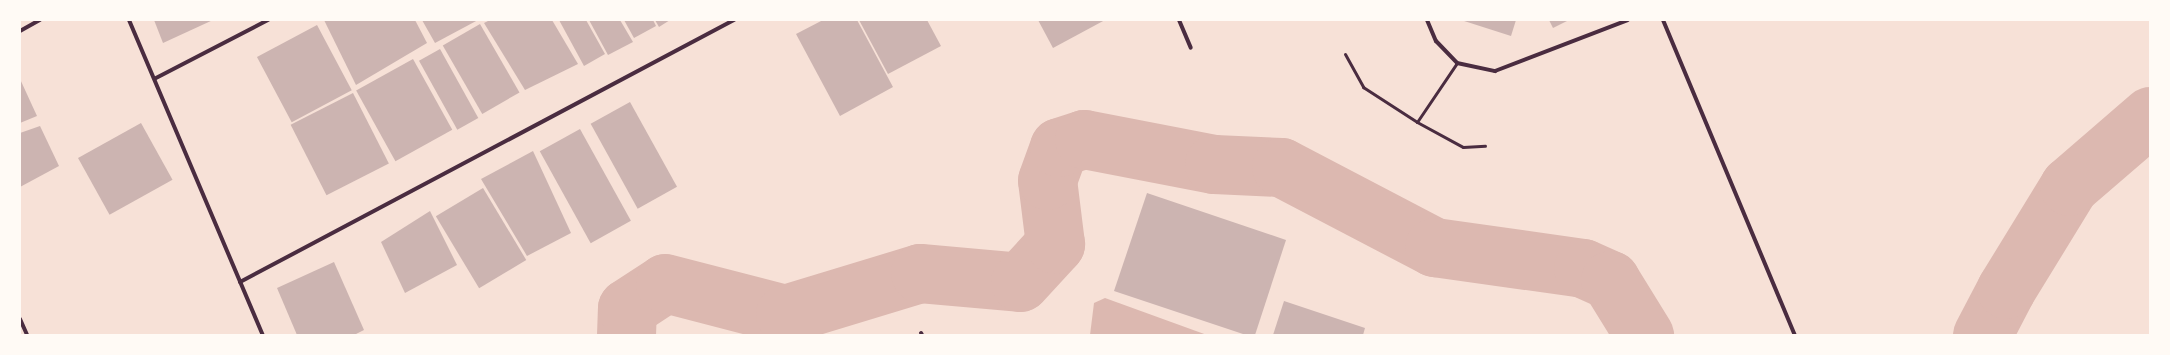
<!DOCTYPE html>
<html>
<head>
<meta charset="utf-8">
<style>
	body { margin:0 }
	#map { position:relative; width:2170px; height:355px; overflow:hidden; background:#f7e1d7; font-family:"Sofia Sans Condensed",sans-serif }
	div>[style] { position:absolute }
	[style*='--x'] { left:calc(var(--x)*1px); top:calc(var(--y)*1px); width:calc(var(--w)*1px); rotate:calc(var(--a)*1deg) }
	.water>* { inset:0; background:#dcb8b0 }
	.river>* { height:59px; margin:-29.5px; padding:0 29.5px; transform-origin:29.5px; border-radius:29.5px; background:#dcb8b0 }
	.building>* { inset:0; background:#ccb4b1; transform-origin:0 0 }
	.service>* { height:3px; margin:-1.5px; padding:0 1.5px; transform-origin:1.5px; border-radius:1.5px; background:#4a2c40 }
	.minor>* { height:4px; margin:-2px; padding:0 2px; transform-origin:2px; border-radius:2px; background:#4a2c40 }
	span { translate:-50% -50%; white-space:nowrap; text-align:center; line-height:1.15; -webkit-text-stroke:4px #fffaf5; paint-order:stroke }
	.frame { position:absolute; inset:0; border:21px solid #fffaf5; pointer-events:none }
</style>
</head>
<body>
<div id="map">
	<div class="water">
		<i style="clip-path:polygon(1105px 298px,1207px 335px,1090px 335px,1094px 303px)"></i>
	</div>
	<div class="river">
		<i style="--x:626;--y:335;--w:27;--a:-88"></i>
		<i style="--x:627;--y:308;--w:45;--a:-33.3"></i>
		<i style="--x:665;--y:283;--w:124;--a:14.5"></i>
		<i style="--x:785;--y:314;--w:141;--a:-16.9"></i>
		<i style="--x:920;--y:273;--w:100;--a:5.1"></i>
		<i style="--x:1020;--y:282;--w:52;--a:-47.4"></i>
		<i style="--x:1055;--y:244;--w:64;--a:-97.1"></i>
		<i style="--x:1047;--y:180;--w:35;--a:-70"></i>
		<i style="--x:1059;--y:147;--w:26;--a:-18"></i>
		<i style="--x:1084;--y:139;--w:132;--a:10.9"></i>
		<i style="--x:1214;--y:164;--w:67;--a:2.6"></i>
		<i style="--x:1281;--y:167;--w:173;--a:27.6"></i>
		<i style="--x:1434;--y:247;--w:150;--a:8"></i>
		<i style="--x:1583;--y:268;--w:30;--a:24"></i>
		<i style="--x:1610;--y:280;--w:65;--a:58.3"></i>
		<i style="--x:1982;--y:335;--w:52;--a:-62.4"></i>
		<i style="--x:2006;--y:289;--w:121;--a:-58.5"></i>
		<i style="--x:2069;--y:186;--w:107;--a:-40.8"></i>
	</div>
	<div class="building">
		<i style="clip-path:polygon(154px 20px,213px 20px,163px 43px)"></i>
		<i style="clip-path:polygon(324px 20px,415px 20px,427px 43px,356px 85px)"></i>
		<i style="clip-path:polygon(422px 20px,478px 20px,435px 43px)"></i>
		<i style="clip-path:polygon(490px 20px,552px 20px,578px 64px,525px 90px,484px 23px)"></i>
		<i style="clip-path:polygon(559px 20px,586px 20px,605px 54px,584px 66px)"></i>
		<i style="clip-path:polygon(589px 20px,620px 20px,633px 42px,608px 55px)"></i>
		<i style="clip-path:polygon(624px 20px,653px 20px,656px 26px,634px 38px)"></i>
		<i style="clip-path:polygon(655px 20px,670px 20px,659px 27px)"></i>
		<i style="clip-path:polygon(823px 20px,857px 20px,893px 87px,840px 116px,796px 34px)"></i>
		<i style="clip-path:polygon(859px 20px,927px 20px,941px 46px,888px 74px)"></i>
		<i style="clip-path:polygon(1038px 20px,1105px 20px,1053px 48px)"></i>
		<i style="clip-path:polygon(1461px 20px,1516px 20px,1511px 36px)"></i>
		<i style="clip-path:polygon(1549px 20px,1569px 20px,1553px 28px)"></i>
		<i style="left:480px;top:24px;width:79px;height:43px;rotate:60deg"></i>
		<i style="left:317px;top:25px;width:74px;height:68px;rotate:62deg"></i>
		<i style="left:440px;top:49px;width:79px;height:24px;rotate:61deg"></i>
		<i style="left:413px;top:59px;width:81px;height:65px;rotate:61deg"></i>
		<i style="clip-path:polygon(20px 79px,37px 116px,20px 123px)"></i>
		<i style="left:353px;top:93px;width:79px;height:70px;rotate:63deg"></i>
		<i style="left:630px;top:102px;width:97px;height:45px;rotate:61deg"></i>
		<i style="left:141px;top:123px;width:65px;height:72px;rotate:61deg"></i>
		<i style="clip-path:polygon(40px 126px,59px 166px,20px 187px,20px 133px)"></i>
		<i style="left:580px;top:129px;width:105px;height:46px;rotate:61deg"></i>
		<i style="clip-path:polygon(533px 151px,571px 233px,527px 256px,481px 179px)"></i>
		<i style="left:483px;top:188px;width:84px;height:55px;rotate:59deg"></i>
		<i style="clip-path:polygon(1147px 193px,1286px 240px,1255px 335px,1246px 335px,1114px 291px)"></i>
		<i style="clip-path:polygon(430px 211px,457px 265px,405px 293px,381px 242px)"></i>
		<i style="clip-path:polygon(334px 262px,364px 330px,354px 335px,297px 335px,277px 288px)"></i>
		<i style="clip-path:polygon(1284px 301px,1365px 328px,1363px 335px,1273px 335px)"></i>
	</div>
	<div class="service">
		<i style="--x:1345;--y:54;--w:38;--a:61"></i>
		<i style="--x:1363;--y:87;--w:64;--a:32.9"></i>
		<i style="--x:1417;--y:122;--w:52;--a:28.5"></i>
		<i style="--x:1463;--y:147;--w:22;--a:-3"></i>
		<i style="--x:1417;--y:122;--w:71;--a:-55.9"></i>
	</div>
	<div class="minor">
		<i style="--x:129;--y:20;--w:342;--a:67"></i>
		<i style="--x:1179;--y:20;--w:30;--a:67"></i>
		<i style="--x:1427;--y:20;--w:23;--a:67"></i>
		<i style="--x:1436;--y:41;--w:30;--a:46"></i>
		<i style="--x:1457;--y:63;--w:39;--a:12"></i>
		<i style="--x:1495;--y:71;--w:142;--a:-21"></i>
		<i style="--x:1663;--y:20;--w:342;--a:67.3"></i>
		<i style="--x:20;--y:31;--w:23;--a:-29"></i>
		<i style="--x:156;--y:78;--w:126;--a:-27.4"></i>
		<i style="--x:240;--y:282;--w:559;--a:-27.94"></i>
		<i style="--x:20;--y:319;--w:17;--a:66"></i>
		<i style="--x:921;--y:333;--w:2;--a:63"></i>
	</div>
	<div class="frame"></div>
</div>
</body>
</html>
